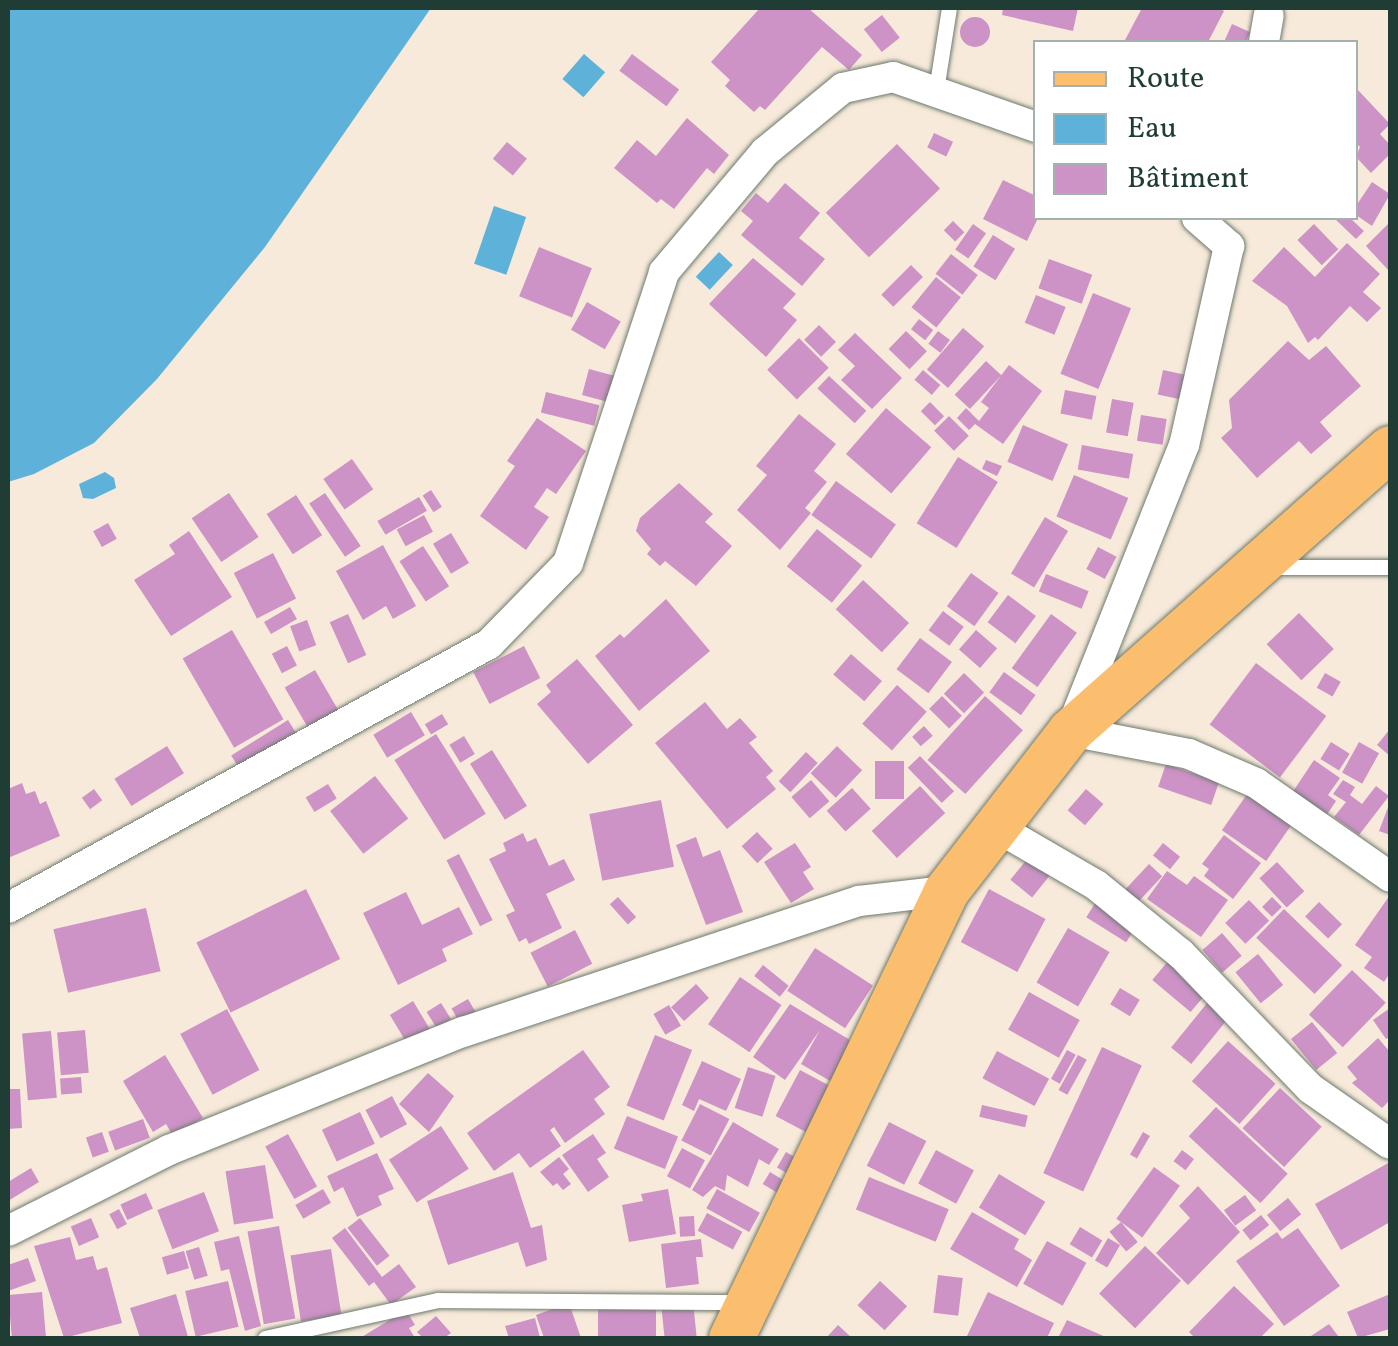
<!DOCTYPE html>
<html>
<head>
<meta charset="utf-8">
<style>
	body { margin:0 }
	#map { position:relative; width:1398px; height:1346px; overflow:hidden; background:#f8eada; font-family:Vollkorn,serif }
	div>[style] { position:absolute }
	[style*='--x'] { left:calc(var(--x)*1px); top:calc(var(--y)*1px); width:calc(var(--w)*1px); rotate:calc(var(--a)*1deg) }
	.water>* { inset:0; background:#5eb2da; transform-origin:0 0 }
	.building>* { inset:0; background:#cd92c6; transform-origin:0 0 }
	.round { border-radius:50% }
	.roads { filter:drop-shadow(0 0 2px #6b7a6e) drop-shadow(0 0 2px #6b7a6e) }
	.service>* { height:15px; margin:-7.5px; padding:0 7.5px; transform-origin:7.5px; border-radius:7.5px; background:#fff }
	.minor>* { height:30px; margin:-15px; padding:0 15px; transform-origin:15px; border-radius:15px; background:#fff }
	.primary>* { height:45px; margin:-22.5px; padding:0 22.5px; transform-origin:22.5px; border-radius:22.5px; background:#fbbd6e }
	span { translate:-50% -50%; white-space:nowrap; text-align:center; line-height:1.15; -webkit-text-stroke:8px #fff; paint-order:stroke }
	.frame { position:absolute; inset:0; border:10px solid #1f3d34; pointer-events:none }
	.legend { position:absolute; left:1033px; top:40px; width:325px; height:180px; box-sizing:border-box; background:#fff; border:2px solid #a5b1ae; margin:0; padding:12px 18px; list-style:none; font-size:30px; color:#1f3d34 }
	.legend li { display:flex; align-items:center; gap:20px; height:50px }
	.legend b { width:50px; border:2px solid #a5b1ae }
</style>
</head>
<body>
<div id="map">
	<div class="water">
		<i style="clip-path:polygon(8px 8px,431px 8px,265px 247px,157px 379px,94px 443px,34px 474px,8px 482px)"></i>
		<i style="left:584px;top:54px;width:28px;height:33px;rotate:41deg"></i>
		<i style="left:494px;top:206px;width:34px;height:61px;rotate:19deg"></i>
		<i style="left:719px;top:252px;width:19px;height:34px;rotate:43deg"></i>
		<i style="clip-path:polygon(105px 472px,114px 478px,116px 488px,93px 499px,83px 498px,79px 484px)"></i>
	</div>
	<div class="building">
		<i style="clip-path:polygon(760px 8px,808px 8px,862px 55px,849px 70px,822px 47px,765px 110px,760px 106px,754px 112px,725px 86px,730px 80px,711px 62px)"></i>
		<i style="clip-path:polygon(1003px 8px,1078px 8px,1073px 31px,1002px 15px)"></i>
		<i style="clip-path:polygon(1142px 8px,1217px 8px,1224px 11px,1208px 42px,1124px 42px)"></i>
		<i style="left:882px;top:15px;width:29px;height:23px;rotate:52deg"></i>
		<i class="round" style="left:960px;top:17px;width:30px;height:30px"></i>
		<i style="clip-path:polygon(1232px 24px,1250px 32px,1246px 42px,1224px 42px)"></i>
		<i style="left:632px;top:54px;width:59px;height:21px;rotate:37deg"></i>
		<i style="clip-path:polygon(1356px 88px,1390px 124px,1380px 134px,1390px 145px,1390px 154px,1371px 173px,1356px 157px,1360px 147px,1356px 143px)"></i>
		<i style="clip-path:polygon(687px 118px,729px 155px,714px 174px,707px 168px,674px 209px,661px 199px,657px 203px,614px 168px,637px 140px,656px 156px)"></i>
		<i style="left:934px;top:133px;width:21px;height:16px;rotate:25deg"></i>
		<i style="left:507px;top:142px;width:26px;height:22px;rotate:40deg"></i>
		<i style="left:897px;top:144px;width:62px;height:99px;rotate:46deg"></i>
		<i style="clip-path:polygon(1003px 180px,1036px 196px,1038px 218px,1027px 241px,983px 219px)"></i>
		<i style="clip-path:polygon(1372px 182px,1390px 194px,1372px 226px,1356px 215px,1356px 206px)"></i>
		<i style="clip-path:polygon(785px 183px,820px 213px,799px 238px,825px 259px,802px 286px,741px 235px,753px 221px,741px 211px,756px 193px,768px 203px)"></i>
		<i style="clip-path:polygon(1334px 218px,1350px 218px,1364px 231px,1356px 239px)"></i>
		<i style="left:953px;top:221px;width:16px;height:13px;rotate:45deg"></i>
		<i style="clip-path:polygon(1390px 222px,1390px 272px,1366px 246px)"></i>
		<i style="left:973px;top:224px;width:16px;height:31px;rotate:35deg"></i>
		<i style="left:1314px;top:224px;width:35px;height:23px;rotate:46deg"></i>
		<i style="left:993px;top:235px;width:26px;height:37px;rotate:32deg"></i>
		<i style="clip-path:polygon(1347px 243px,1380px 274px,1363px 292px,1381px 308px,1367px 322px,1350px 306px,1318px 340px,1315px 337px,1308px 343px,1287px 306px,1252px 281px,1284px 247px,1315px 277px)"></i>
		<i style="left:539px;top:247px;width:57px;height:53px;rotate:22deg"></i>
		<i style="left:951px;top:254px;width:34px;height:25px;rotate:38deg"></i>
		<i style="clip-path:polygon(753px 258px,796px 294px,783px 308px,797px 320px,766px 357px,709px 304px)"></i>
		<i style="left:1049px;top:259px;width:46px;height:31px;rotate:20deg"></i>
		<i style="left:911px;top:265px;width:17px;height:42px;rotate:45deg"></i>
		<i style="left:936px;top:277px;width:32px;height:39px;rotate:39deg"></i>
		<i style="left:1093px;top:293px;width:41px;height:87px;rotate:22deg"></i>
		<i style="left:1036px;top:295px;width:32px;height:30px;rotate:22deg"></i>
		<i style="left:587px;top:302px;width:39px;height:32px;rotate:30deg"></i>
		<i style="left:919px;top:319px;width:18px;height:13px;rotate:38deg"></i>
		<i style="left:819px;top:325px;width:24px;height:21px;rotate:45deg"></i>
		<i style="left:963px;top:328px;width:28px;height:55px;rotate:41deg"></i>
		<i style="left:906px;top:331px;width:29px;height:25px;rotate:44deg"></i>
		<i style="left:938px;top:331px;width:15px;height:16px;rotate:37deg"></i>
		<i style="clip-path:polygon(855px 333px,902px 378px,872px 409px,841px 380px,855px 366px,838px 350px)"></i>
		<i style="left:799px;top:338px;width:42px;height:45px;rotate:45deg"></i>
		<i style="clip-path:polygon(1288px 341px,1309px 360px,1326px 346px,1361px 386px,1320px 422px,1332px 436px,1311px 454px,1299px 441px,1257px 478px,1221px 438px,1232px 428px,1229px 400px)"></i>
		<i style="left:986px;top:361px;width:21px;height:46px;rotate:43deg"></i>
		<i style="clip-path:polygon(1009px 365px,1042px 391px,1003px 444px,975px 424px,969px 430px,957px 418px,966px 408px,979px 421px,989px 408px,981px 402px)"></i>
		<i style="left:589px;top:369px;width:28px;height:27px;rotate:15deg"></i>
		<i style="left:923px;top:370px;width:23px;height:13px;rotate:41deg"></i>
		<i style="left:1163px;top:370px;width:25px;height:25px;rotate:12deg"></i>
		<i style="left:829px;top:376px;width:51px;height:17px;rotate:43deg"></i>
		<i style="left:1065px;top:390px;width:32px;height:24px;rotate:11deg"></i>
		<i style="left:546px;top:392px;width:55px;height:21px;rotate:14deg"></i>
		<i style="left:1112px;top:399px;width:22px;height:34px;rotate:10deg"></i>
		<i style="left:930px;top:402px;width:20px;height:13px;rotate:45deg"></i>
		<i style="left:886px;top:408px;width:60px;height:61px;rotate:41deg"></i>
		<i style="clip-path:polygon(799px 414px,836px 444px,814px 471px,827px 482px,805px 508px,811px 513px,780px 550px,737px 510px,767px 475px,756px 466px)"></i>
		<i style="left:1141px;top:415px;width:26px;height:26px;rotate:9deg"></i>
		<i style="left:949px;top:416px;width:28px;height:21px;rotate:45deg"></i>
		<i style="clip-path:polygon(537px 418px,586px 451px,556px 494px,547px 488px,534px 507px,549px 517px,526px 550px,480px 516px,515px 466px,507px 461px)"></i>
		<i style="left:1023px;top:425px;width:49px;height:40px;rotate:23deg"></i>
		<i style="left:1082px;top:445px;width:52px;height:25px;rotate:10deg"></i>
		<i style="left:958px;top:457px;width:47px;height:78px;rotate:32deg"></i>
		<i style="left:352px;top:459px;width:37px;height:35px;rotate:55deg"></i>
		<i style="clip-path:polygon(986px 460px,1002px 466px,997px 476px,982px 469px)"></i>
		<i style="left:1074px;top:475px;width:59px;height:45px;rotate:23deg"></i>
		<i style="left:836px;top:481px;width:74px;height:42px;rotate:36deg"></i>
		<i style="clip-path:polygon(679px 483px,713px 514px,705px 522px,732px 546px,696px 586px,665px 561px,660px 566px,647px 554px,651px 549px,636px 531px,640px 518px)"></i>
		<i style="left:431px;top:490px;width:20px;height:10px;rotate:57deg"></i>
		<i style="left:229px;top:493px;width:53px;height:45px;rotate:56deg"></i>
		<i style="left:325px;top:493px;width:64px;height:19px;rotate:56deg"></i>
		<i style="left:296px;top:495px;width:48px;height:35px;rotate:57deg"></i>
		<i style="left:419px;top:497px;width:16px;height:48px;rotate:60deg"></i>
		<i style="left:424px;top:515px;width:19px;height:31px;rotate:62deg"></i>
		<i style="left:1045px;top:517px;width:27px;height:66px;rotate:31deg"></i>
		<i style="left:108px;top:523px;width:18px;height:17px;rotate:61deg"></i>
		<i style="left:817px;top:529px;width:58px;height:48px;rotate:39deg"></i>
		<i style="clip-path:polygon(189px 531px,232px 597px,171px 636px,134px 580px,175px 554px,169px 545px)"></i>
		<i style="left:451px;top:533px;width:35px;height:21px;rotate:59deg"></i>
		<i style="clip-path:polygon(383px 545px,416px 606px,393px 619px,386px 606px,363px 620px,336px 571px)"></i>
		<i style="left:423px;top:546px;width:48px;height:28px;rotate:57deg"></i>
		<i style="left:1098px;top:547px;width:21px;height:25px;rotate:28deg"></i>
		<i style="left:273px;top:553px;width:51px;height:44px;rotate:63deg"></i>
		<i style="left:971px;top:573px;width:34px;height:41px;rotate:36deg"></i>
		<i style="left:1046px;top:574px;width:46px;height:19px;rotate:22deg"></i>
		<i style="left:863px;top:580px;width:63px;height:40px;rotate:43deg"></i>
		<i style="left:1008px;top:595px;width:35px;height:34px;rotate:37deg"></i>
		<i style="clip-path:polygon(666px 599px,710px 651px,639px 711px,595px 656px,620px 634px,624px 638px)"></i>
		<i style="left:290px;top:607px;width:14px;height:30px;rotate:60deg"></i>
		<i style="left:943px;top:611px;width:26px;height:24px;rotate:37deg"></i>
		<i style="left:1299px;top:613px;width:50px;height:45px;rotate:46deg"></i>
		<i style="left:348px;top:614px;width:45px;height:20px;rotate:66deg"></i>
		<i style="left:1051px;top:614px;width:32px;height:67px;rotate:36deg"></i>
		<i style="left:307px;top:620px;width:27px;height:18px;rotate:70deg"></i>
		<i style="left:232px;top:630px;width:103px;height:57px;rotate:60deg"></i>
		<i style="left:976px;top:630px;width:28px;height:26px;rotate:41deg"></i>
		<i style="left:920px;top:638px;width:40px;height:39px;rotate:37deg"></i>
		<i style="left:287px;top:646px;width:22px;height:17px;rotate:63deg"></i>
		<i style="left:524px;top:646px;width:36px;height:57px;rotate:63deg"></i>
		<i style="left:851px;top:654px;width:41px;height:27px;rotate:41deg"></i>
		<i style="clip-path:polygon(577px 659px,633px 725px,588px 764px,537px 704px,551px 692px,546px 685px)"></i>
		<i style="left:1256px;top:663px;width:88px;height:77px;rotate:37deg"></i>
		<i style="left:315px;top:670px;width:50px;height:35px;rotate:60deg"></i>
		<i style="left:1004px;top:672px;width:39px;height:25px;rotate:36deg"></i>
		<i style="left:964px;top:673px;width:28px;height:29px;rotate:44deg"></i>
		<i style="left:1325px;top:673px;width:18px;height:17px;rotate:29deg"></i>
		<i style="left:897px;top:685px;width:40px;height:52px;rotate:42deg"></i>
		<i style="left:942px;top:696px;width:28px;height:18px;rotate:45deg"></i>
		<i style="left:985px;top:696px;width:51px;height:86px;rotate:42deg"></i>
		<i style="clip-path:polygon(705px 702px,727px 729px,740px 718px,757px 737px,749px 743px,773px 771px,766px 777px,776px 789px,727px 829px,655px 743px)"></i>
		<i style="left:411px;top:712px;width:27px;height:44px;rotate:59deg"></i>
		<i style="left:442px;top:714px;width:12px;height:20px;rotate:59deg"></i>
		<i style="left:288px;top:720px;width:22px;height:67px;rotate:58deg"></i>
		<i style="left:924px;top:726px;width:13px;height:16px;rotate:48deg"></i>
		<i style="clip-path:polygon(1390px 729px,1390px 756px,1377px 745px)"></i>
		<i style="left:436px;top:734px;width:94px;height:49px;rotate:58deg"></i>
		<i style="left:464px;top:736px;width:21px;height:17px;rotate:59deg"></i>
		<i style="left:1331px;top:742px;width:22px;height:20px;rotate:32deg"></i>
		<i style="left:1359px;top:742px;width:23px;height:35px;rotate:29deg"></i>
		<i style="left:167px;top:746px;width:32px;height:62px;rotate:58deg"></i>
		<i style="left:837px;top:746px;width:35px;height:38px;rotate:44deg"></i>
		<i style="left:492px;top:750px;width:66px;height:26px;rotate:58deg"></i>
		<i style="left:806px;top:752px;width:16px;height:40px;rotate:43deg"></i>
		<i style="left:920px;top:756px;width:49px;height:17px;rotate:46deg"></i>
		<i style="clip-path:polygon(1314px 760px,1340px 778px,1328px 795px,1336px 801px,1326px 816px,1292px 793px)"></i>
		<i style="left:875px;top:761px;width:29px;height:38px"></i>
		<i style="left:1166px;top:764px;width:56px;height:24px;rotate:19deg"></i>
		<i style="left:375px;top:776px;width:54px;height:57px;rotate:52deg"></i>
		<i style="left:811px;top:780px;width:28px;height:26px;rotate:49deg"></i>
		<i style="clip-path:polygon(1343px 780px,1355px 787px,1350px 795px,1362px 804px,1376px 786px,1389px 796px,1359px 835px,1334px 817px,1346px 802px,1333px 794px)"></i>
		<i style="clip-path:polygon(22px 783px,26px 794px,35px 791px,40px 804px,46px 801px,60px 836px,8px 858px,8px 789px)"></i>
		<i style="left:328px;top:784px;width:17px;height:26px;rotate:59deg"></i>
		<i style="left:920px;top:786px;width:37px;height:66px;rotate:47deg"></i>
		<i style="left:852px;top:788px;width:28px;height:34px;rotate:48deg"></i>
		<i style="left:94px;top:789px;width:14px;height:15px;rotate:54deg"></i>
		<i style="left:1086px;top:789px;width:23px;height:28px;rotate:41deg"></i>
		<i style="left:1250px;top:790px;width:54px;height:49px;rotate:35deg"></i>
		<i style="left:661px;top:800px;width:68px;height:73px;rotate:79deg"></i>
		<i style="clip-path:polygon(1390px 802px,1390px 835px,1379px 831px)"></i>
		<i style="left:757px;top:832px;width:23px;height:21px;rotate:47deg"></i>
		<i style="clip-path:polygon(523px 833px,527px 842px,536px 838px,549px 866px,564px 859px,575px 880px,546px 894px,562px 928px,529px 944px,526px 938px,519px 942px,506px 915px,515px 911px,489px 859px,506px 851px,503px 843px)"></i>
		<i style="clip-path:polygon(1224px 835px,1261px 863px,1233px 899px,1204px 876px,1209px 869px,1202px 864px)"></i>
		<i style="clip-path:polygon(696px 837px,703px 857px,720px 850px,743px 912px,706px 925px,676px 845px)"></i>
		<i style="clip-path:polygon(795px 843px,811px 867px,803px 872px,814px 889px,791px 903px,764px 862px)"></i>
		<i style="left:1163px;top:843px;width:22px;height:16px;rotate:39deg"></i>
		<i style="left:459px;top:854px;width:74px;height:14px;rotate:63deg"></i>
		<i style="left:1028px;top:858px;width:28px;height:28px;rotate:39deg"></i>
		<i style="left:1277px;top:862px;width:40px;height:24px;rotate:47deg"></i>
		<i style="left:1149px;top:864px;width:18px;height:42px;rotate:43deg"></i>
		<i style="clip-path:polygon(1167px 871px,1187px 885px,1194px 876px,1228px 900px,1201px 937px,1147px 899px)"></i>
		<i style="left:306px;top:889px;width:78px;height:122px;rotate:64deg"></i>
		<i style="left:989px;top:889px;width:64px;height:60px;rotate:28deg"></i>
		<i style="clip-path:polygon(406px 892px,422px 925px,459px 907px,473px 934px,442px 949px,447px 961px,398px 985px,363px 913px)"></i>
		<i style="clip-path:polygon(1390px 895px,1390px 973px,1384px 982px,1364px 968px,1372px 957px,1355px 945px)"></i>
		<i style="left:618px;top:897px;width:27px;height:11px;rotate:48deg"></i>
		<i style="left:1099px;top:897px;width:47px;height:24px;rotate:32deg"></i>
		<i style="left:1272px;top:897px;width:14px;height:14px;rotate:45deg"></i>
		<i style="left:1249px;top:900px;width:29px;height:33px;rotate:46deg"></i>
		<i style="left:1319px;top:902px;width:32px;height:20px;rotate:44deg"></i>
		<i style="left:146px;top:908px;width:65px;height:95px;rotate:77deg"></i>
		<i style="left:1284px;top:909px;width:81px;height:40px;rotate:44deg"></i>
		<i style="left:1068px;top:928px;width:48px;height:63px;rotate:30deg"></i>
		<i style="left:575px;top:930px;width:38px;height:50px;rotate:63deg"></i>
		<i style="left:1222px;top:933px;width:30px;height:26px;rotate:49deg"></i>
		<i style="left:815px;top:948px;width:69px;height:51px;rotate:33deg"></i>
		<i style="left:1258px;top:954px;width:40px;height:29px;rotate:51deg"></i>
		<i style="left:1169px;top:960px;width:50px;height:26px;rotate:40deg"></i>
		<i style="left:763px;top:965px;width:33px;height:14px;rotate:39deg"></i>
		<i style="left:1352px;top:970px;width:47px;height:62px;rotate:44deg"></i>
		<i style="left:740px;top:977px;width:50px;height:57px;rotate:34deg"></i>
		<i style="left:696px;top:984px;width:19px;height:34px;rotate:47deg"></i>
		<i style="left:1120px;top:988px;width:23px;height:19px;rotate:31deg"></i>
		<i style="left:1029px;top:992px;width:58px;height:43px;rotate:29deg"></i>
		<i style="left:1212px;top:997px;width:26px;height:65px;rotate:39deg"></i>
		<i style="left:468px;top:999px;width:16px;height:19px;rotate:60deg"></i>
		<i style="left:413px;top:1001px;width:33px;height:27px;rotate:59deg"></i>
		<i style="left:441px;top:1003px;width:19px;height:17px;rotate:58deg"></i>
		<i style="clip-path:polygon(790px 1004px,860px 1046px,837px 1085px,801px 1064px,820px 1030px,785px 1080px,753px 1057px)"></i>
		<i style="left:669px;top:1005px;width:24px;height:18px;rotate:60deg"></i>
		<i style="clip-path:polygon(1390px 1008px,1390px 1037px,1386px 1039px,1373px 1020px)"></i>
		<i style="left:227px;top:1009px;width:69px;height:53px;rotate:62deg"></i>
		<i style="left:1312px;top:1022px;width:40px;height:27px;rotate:51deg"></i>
		<i style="left:85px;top:1030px;width:43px;height:28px;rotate:85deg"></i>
		<i style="left:51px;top:1031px;width:67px;height:29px;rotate:85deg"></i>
		<i style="left:655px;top:1035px;width:40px;height:76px;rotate:22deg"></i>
		<i style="clip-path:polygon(1378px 1038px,1390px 1052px,1390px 1100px,1382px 1108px,1352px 1083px,1357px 1079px,1347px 1067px)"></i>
		<i style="left:1228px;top:1041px;width:64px;height:54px;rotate:42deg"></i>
		<i style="left:1102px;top:1047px;width:44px;height:139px;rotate:25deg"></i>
		<i style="clip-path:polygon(583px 1050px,610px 1087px,594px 1099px,605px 1114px,565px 1143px,554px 1127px,550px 1130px,561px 1146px,530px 1168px,519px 1153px,494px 1171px,467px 1133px)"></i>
		<i style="left:1067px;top:1050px;width:10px;height:33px;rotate:29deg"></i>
		<i style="left:997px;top:1051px;width:59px;height:31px;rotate:28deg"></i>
		<i style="clip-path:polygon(165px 1055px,203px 1118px,173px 1136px,166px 1124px,153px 1132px,123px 1081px)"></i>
		<i style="left:1078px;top:1055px;width:10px;height:40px;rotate:29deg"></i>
		<i style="clip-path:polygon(702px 1061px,741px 1079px,726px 1111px,699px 1099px,694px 1111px,682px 1105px)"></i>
		<i style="left:748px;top:1067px;width:29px;height:43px;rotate:18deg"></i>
		<i style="left:800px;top:1070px;width:45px;height:52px;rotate:28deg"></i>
		<i style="clip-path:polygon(428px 1073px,454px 1096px,429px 1132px,399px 1104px)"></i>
		<i style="left:81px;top:1077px;width:16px;height:21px;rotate:86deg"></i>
		<i style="left:1280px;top:1088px;width:57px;height:55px;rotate:43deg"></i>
		<i style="clip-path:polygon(8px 1089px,20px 1089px,22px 1128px,8px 1129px)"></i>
		<i style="left:392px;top:1096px;width:32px;height:30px;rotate:62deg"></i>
		<i style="left:700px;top:1104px;width:33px;height:41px;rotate:27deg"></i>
		<i style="left:982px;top:1105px;width:47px;height:12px;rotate:13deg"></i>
		<i style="left:1216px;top:1107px;width:98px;height:40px;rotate:43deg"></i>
		<i style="left:360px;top:1112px;width:35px;height:42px;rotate:65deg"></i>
		<i style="left:627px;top:1116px;width:55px;height:35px;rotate:22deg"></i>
		<i style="left:143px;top:1119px;width:20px;height:37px;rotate:70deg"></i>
		<i style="clip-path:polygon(733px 1122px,779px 1149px,769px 1165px,759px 1159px,748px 1187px,727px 1175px,725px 1191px,715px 1186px,703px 1197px,692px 1190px)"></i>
		<i style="left:889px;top:1122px;width:42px;height:49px;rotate:27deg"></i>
		<i style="left:441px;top:1126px;width:51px;height:62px;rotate:57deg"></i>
		<i style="left:102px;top:1132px;width:21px;height:17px;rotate:71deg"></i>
		<i style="left:1143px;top:1132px;width:8px;height:26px;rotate:30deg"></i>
		<i style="left:288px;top:1134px;width:60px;height:26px;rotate:61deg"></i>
		<i style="clip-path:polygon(593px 1134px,606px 1153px,597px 1159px,609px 1177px,588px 1192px,562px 1155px)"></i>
		<i style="left:682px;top:1148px;width:26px;height:32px;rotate:28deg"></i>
		<i style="left:936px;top:1150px;width:43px;height:38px;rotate:28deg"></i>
		<i style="left:1182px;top:1150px;width:15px;height:14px;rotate:37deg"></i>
		<i style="left:786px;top:1152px;width:16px;height:18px;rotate:30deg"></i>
		<i style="clip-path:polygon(377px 1153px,394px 1189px,378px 1196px,382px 1205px,357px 1217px,343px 1187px,334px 1192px,327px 1176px)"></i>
		<i style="clip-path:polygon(559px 1157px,569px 1169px,563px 1174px,571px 1184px,563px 1190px,557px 1183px,553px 1186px,540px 1172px)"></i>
		<i style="clip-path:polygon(1390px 1162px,1390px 1222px,1341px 1250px,1315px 1204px)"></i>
		<i style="left:265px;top:1165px;width:54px;height:40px;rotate:81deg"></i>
		<i style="left:1154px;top:1167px;width:32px;height:64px;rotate:36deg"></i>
		<i style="clip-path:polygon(31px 1168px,39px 1182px,8px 1201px,8px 1182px)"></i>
		<i style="clip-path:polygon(513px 1172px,531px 1228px,542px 1225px,547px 1260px,526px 1267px,518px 1242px,448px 1265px,427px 1201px)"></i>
		<i style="left:770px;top:1172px;width:26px;height:14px;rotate:31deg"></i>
		<i style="left:999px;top:1174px;width:54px;height:39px;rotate:31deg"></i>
		<i style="left:869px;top:1177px;width:86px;height:35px;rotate:22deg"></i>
		<i style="clip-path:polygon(1198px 1186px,1240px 1232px,1188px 1285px,1156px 1253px,1190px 1218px,1179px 1206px)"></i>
		<i style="left:323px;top:1189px;width:16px;height:32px;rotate:60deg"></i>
		<i style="clip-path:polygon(668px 1189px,676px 1234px,629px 1242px,622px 1205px,643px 1201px,641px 1194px)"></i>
		<i style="left:717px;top:1189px;width:49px;height:22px;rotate:29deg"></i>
		<i style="left:204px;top:1192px;width:42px;height:50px;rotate:69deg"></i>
		<i style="left:146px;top:1193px;width:17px;height:28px;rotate:66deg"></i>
		<i style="left:1245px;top:1195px;width:19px;height:26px;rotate:54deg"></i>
		<i style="left:1288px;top:1198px;width:21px;height:27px;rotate:51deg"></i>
		<i style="left:119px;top:1209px;width:17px;height:11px;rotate:62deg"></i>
		<i style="clip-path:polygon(972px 1212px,1019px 1239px,1014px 1249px,1032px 1260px,1017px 1287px,950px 1249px)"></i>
		<i style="left:707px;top:1213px;width:40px;height:20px;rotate:28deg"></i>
		<i style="left:1261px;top:1215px;width:13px;height:24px;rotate:51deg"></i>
		<i style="left:694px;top:1216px;width:20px;height:15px;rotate:87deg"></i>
		<i style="left:91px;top:1218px;width:21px;height:22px;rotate:67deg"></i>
		<i style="left:360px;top:1218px;width:48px;height:16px;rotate:52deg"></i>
		<i style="left:1121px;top:1222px;width:26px;height:15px;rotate:50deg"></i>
		<i style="left:279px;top:1226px;width:94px;height:32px;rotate:80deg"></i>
		<i style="left:1080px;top:1227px;width:26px;height:20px;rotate:31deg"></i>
		<i style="clip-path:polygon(345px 1228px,382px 1277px,399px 1264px,416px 1287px,391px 1305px,374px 1282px,369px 1286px,332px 1238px)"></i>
		<i style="clip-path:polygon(1298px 1228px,1340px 1286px,1284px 1326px,1236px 1261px,1277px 1232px,1282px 1239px)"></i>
		<i style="clip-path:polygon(239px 1236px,261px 1326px,245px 1331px,229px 1269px,221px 1271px,214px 1242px)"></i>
		<i style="clip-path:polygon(70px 1237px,76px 1260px,93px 1256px,97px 1270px,107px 1267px,122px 1323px,64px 1338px,34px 1246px)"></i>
		<i style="left:1108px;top:1238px;width:14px;height:26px;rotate:30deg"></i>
		<i style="clip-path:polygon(701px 1239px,703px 1257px,696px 1257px,699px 1284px,666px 1288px,661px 1244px)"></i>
		<i style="left:1047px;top:1241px;width:45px;height:49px;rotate:29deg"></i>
		<i style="left:1145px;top:1246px;width:50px;height:66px;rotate:44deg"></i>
		<i style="left:199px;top:1247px;width:30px;height:14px;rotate:73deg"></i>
		<i style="left:331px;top:1249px;width:67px;height:41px;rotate:81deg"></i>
		<i style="left:184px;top:1251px;width:18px;height:23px;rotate:74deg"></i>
		<i style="clip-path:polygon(28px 1258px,36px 1281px,8px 1291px,8px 1265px)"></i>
		<i style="left:938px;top:1275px;width:25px;height:38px;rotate:7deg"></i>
		<i style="left:228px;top:1281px;width:47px;height:44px;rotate:77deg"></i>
		<i style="left:880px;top:1281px;width:37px;height:33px;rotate:43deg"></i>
		<i style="clip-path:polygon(1234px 1286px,1274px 1324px,1260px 1338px,1195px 1338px,1189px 1332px)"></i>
		<i style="left:42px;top:1292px;width:46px;height:34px;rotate:85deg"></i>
		<i style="clip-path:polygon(988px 1292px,1054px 1323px,1047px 1338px,966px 1338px)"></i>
		<i style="clip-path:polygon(176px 1294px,188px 1337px,140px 1338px,130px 1308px)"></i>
		<i style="clip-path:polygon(1390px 1294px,1390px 1329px,1358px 1338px,1347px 1312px)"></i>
		<i style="left:693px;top:1302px;width:36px;height:32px;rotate:84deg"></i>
		<i style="clip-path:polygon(569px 1303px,581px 1338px,544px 1338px,536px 1315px)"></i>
		<i style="left:598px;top:1308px;width:58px;height:30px"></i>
		<i style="clip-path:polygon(406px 1310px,415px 1325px,409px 1328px,415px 1338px,360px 1338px)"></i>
		<i style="clip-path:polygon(436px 1316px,451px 1333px,444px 1338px,423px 1338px,417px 1332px)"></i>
		<i style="clip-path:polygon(535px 1318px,540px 1338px,509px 1338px,505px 1326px)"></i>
		<i style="clip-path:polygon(1067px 1320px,1108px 1338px,1058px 1338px)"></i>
		<i style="clip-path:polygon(1329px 1324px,1339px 1337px,1308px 1338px)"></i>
		<i style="clip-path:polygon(838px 1325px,852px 1338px,826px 1338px)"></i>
	</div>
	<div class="roads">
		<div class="service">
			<i style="--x:936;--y:90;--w:83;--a:-81"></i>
			<i style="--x:1270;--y:567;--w:120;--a:0"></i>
			<i style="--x:265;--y:1338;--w:177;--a:-12.4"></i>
			<i style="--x:438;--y:1300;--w:304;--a:0.4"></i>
		</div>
		<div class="minor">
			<i style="--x:1264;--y:42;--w:27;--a:-80"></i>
			<i style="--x:1197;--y:218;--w:43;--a:41.2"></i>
			<i style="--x:1229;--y:246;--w:204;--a:102.7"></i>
			<i style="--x:1184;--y:445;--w:308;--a:111.7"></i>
			<i style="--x:1070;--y:731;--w:121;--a:10.9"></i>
			<i style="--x:1189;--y:754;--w:73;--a:23.4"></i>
			<i style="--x:1256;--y:783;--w:164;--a:35"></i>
			<i style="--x:996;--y:827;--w:116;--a:30.1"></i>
			<i style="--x:1096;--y:885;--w:109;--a:39.1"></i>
			<i style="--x:1181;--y:954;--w:187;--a:46.1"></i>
			<i style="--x:1311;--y:1089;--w:96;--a:34.8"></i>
			<i style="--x:8;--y:908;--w:549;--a:-28.76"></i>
			<i style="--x:489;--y:644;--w:113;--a:-45.7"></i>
			<i style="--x:568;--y:563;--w:306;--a:-71.7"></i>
			<i style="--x:664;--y:272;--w:157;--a:-49.9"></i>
			<i style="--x:765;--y:152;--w:101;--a:-39.4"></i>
			<i style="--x:843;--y:88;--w:51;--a:-12.4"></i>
			<i style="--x:893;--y:77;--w:151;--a:19.3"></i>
			<i style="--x:8;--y:1231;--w:180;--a:-26.7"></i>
			<i style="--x:169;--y:1150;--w:317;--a:-21.9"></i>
			<i style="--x:463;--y:1032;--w:417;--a:-18.3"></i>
			<i style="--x:859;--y:901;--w:88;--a:-6.6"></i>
		</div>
		<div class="primary">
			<i style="--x:731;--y:1338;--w:496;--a:-64.3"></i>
			<i style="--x:946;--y:891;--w:202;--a:-52.2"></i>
			<i style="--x:1070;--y:731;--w:427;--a:-41.5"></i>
		</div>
	</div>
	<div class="frame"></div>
	<ul class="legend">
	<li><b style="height:12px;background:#fbbd6e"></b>Route</li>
	<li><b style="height:28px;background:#5eb2da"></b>Eau</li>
	<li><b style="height:28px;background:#cd92c6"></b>Bâtiment</li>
	</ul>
</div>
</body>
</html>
